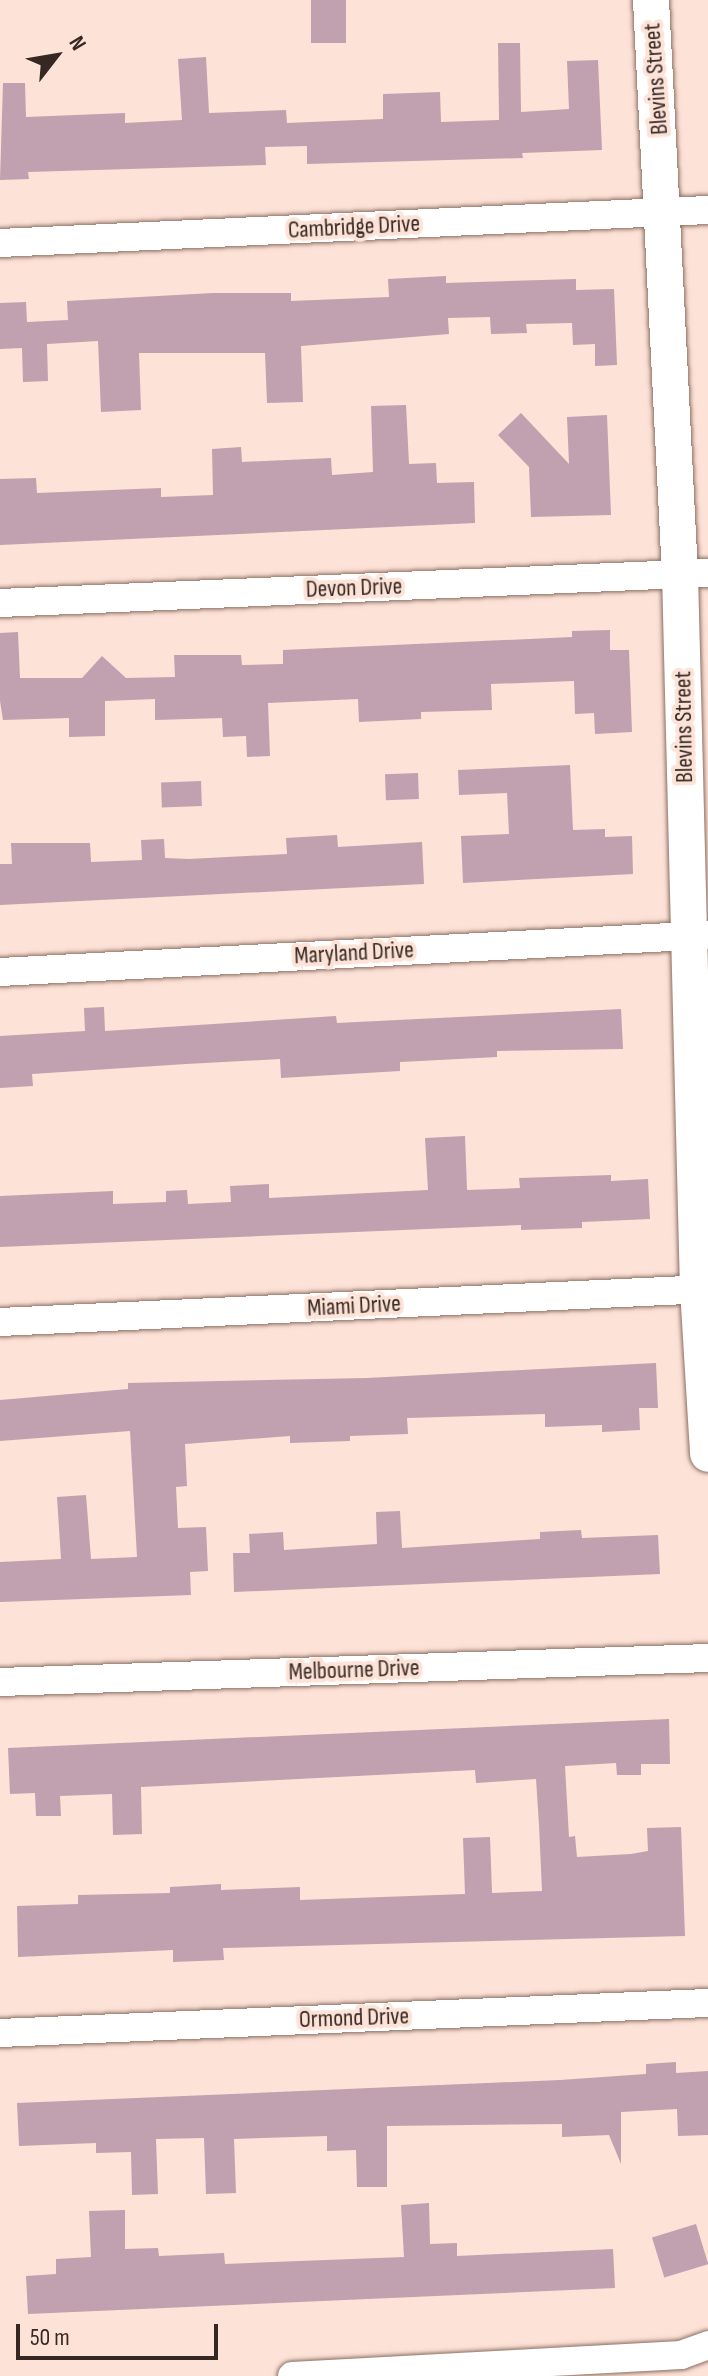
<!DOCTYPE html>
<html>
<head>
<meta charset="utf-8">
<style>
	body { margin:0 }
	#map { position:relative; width:708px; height:2376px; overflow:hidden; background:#fde2d7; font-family:"Sofia Sans Condensed",sans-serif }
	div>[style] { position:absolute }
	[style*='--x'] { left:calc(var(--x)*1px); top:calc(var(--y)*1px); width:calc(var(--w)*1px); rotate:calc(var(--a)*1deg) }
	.building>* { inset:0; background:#c1a0af; transform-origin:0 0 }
	.roads { filter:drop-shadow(0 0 2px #8c6e62) drop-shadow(0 0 2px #8c6e62) }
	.minor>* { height:28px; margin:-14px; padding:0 14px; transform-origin:14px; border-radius:14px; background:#fff }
	.tertiary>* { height:36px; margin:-18px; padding:0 18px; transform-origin:18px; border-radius:18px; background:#fff }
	span { translate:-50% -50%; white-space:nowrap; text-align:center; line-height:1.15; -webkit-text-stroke:8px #fde2d7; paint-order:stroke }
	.street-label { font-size:24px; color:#352823 }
	.north { position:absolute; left:16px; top:16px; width:80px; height:80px; -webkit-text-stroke:6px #fde2d7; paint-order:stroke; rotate:59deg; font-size:22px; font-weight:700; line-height:32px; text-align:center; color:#352823 }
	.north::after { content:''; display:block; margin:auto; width:28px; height:36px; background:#352823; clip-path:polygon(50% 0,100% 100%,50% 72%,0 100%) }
	.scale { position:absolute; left:16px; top:2324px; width:202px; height:36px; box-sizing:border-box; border:4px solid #352823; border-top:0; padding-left:10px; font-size:24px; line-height:28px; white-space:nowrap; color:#352823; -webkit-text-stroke:6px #fde2d7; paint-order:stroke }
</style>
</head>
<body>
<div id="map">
	<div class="building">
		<i style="left:311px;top:0;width:35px;height:43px"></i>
		<i style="clip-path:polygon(498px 43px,520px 43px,521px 112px,569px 109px,567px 61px,598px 60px,602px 150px,522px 153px,523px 158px,307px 164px,307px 146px,265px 147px,266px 165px,28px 172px,29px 179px,0 180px,3px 83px,25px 83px,26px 117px,125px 113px,125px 123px,182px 120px,178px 59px,206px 57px,209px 113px,286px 110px,287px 123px,383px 119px,383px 94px,440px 92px,441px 122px,499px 120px)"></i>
		<i style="clip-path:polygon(446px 276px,446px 283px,576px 279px,576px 290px,614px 289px,617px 365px,595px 366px,595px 344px,573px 345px,572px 323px,526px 324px,527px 333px,491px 334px,490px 317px,448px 318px,449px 334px,301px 346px,303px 402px,267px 403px,265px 353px,139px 353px,141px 410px,101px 412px,98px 341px,47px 344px,48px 381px,23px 382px,22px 348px,0 349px,0 303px,26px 302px,27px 322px,68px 320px,67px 301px,213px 293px,291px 293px,291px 301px,389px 297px,388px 279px)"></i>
		<i style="clip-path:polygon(406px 405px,409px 464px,436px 463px,437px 483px,474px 482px,475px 523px,0 545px,0 479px,36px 478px,37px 493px,161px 488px,161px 497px,213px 495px,212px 449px,241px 447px,242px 462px,331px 458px,332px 475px,373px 472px,371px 406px)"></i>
		<i style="clip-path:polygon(521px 413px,569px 464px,567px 417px,607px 415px,611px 515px,531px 517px,529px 467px,498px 435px)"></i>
		<i style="clip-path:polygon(610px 630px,610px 650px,629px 650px,632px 732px,595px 734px,594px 713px,575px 714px,574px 681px,491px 684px,492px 710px,421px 712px,421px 719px,359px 722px,358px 699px,268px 703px,270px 756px,247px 757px,246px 736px,223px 737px,222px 718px,155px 720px,155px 699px,105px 701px,105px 736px,69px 737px,69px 718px,3px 720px,0 701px,0 633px,18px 632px,20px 678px,82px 678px,102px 656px,126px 678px,175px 677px,174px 655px,241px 655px,242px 665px,283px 664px,283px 650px,572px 637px,572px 631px)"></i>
		<i style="clip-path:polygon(570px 765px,573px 830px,605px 829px,605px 837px,632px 836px,633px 874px,463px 883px,461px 836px,509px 834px,507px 793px,459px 795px,458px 770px)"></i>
		<i style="left:418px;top:773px;width:26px;height:33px;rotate:88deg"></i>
		<i style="left:201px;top:781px;width:25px;height:40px;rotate:88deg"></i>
		<i style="clip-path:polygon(337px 835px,338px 847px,422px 842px,424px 884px,0 905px,0 864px,12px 864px,11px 843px,90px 843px,91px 862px,142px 860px,141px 840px,164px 839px,165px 858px,189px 859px,287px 854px,286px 838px)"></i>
		<i style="clip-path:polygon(104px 1007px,105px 1031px,336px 1016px,337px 1023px,621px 1009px,623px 1049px,497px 1051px,497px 1057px,400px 1062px,400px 1071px,281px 1078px,280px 1059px,186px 1064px,32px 1074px,33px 1086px,0 1088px,0 1036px,85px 1031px,84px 1008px)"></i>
		<i style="clip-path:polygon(465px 1136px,467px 1190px,520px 1188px,519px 1178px,611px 1175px,611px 1181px,648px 1179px,650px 1219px,582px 1222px,582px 1228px,521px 1230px,521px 1225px,0 1247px,0 1196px,113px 1191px,113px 1204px,166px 1202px,166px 1191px,187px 1190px,188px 1204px,231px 1202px,230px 1186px,269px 1184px,269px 1198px,428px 1190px,425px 1138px)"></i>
		<i style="clip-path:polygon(656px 1363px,658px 1408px,639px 1408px,640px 1430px,602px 1432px,602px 1425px,545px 1427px,545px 1414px,407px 1418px,408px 1434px,350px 1436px,350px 1441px,290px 1443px,290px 1436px,185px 1444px,187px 1486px,176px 1487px,178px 1528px,206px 1527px,208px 1571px,190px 1572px,191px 1595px,0 1602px,0 1562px,61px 1559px,57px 1497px,86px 1495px,91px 1559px,137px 1557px,130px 1431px,0 1441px,0 1400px,128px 1389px,128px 1383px,367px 1378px)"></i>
		<i style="clip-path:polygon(400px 1511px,402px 1548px,540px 1539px,540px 1532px,581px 1530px,582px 1538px,658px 1535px,660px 1574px,234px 1592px,233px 1553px,250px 1553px,249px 1534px,283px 1532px,284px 1550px,377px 1544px,376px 1512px)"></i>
		<i style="clip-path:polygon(669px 1719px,670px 1764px,641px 1764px,641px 1775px,617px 1775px,616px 1763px,565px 1766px,569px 1837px,575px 1836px,577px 1857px,631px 1854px,648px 1851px,647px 1828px,681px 1827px,685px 1936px,223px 1948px,224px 1960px,173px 1962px,173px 1950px,18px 1957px,17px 1906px,78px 1904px,78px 1895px,170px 1893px,170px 1887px,221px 1884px,221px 1890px,300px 1887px,300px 1900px,465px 1894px,463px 1838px,490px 1837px,492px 1893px,542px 1891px,539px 1825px,536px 1779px,476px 1783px,475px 1770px,141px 1787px,142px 1834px,113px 1835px,112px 1794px,60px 1796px,61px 1816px,36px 1816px,35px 1793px,10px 1794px,8px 1748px)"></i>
		<i style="clip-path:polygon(676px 2062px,676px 2073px,708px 2071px,708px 2135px,678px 2136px,677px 2109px,621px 2112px,621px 2164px,609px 2135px,562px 2137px,562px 2124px,387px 2126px,387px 2187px,357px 2187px,356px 2150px,327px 2151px,327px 2136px,234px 2139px,236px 2193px,206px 2194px,204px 2138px,156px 2139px,158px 2194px,132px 2195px,131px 2152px,96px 2153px,96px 2143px,19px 2146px,17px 2103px,560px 2080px,646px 2074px,646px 2064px)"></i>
		<i style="clip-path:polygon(429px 2203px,430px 2244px,457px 2243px,457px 2256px,613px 2249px,615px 2288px,28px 2314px,26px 2276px,56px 2274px,56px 2259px,91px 2257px,89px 2211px,125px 2210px,125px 2249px,158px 2248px,159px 2256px,224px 2253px,225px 2264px,404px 2257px,401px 2205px)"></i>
		<i style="left:696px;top:2224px;width:42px;height:46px;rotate:73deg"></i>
	</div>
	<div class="roads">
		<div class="minor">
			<i style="--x:0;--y:243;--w:709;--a:-2.67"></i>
			<i style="--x:0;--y:603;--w:709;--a:-2.43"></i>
			<i style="--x:0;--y:972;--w:709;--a:-2.99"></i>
			<i style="--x:0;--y:1322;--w:709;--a:-2.67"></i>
			<i style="--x:0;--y:1682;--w:708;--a:-1.94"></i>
			<i style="--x:0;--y:2033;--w:709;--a:-2.43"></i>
			<i style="--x:292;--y:2376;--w:390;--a:-3.1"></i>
			<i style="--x:681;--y:2355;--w:29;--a:-20"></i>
		</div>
		<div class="tertiary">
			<i style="--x:651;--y:0;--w:575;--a:87.11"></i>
			<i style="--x:680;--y:574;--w:715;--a:88.56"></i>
			<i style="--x:698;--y:1289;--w:165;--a:86.5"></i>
		</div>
	</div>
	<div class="street-label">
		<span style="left:656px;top:79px;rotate:-94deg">Blevins Street</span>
		<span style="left:354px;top:227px;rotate:-3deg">Cambridge Drive</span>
		<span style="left:354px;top:588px;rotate:-2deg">Devon Drive</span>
		<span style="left:684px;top:727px;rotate:-91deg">Blevins Street</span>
		<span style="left:354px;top:953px;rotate:-3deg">Maryland Drive</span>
		<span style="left:354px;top:1306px;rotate:-3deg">Miami Drive</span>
		<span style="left:354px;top:1670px;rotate:-2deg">Melbourne Drive</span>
		<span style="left:354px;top:2018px;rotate:-2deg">Ormond Drive</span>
	</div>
	<div class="north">N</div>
	<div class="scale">50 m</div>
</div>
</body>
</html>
